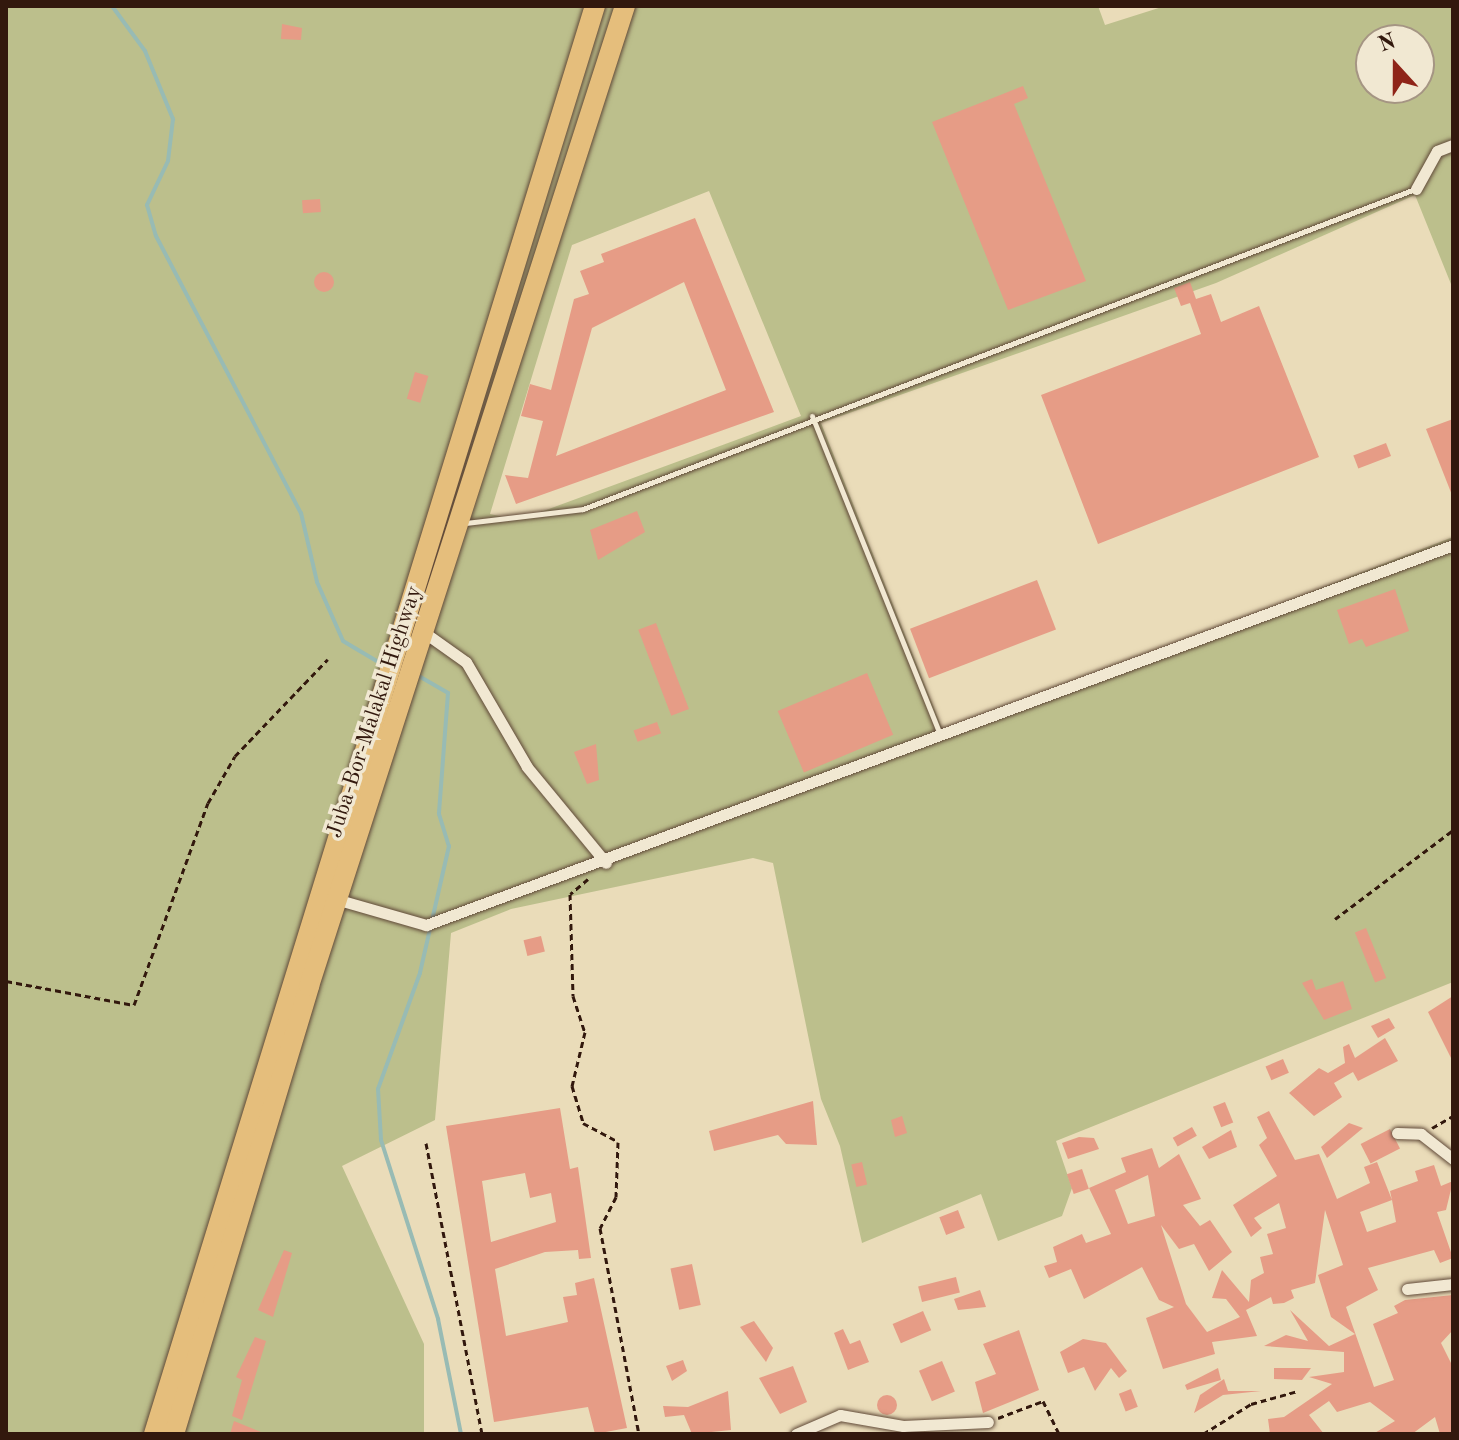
<!DOCTYPE html>
<html>
<head>
<meta charset="utf-8">
<style>
	body { margin:0 }
	#map { position:relative; width:1459px; height:1440px; overflow:hidden; background:#eadcb9; font-family:"Old Standard TT",serif }
	div>[style] { position:absolute }
	[style*='--x'] { left:calc(var(--x)*1px); top:calc(var(--y)*1px); width:calc(var(--w)*1px); rotate:calc(var(--a)*1deg) }
	.green>* { inset:0; background:#bcbf8c }
	.stream>* { height:4px; margin:-2px; padding:0 2px; transform-origin:2px; border-radius:2px; background:#98bbb4 }
	.building>* { inset:0; background:#e69c86; transform-origin:0 0 }
	.round { border-radius:50% }
	.path>* { height:3px; margin-top:-1.5px; transform-origin:0; background:repeating-linear-gradient(90deg,#32180d 0 6px,transparent 0 10px) }
	.roads { filter:drop-shadow(0 0 2px #604938) drop-shadow(0 0 2px #604938) }
	.lane>* { height:5px; margin:-2.5px; padding:0 2.5px; transform-origin:2.5px; border-radius:2.5px; background:#f1e8d2 }
	.street>* { height:11px; margin:-5.5px; padding:0 5.5px; transform-origin:5.5px; border-radius:5.5px; background:#f1e8d2 }
	.highway>* { height:20px; margin:-10px; padding:0 10px; transform-origin:10px; border-radius:10px; background:#e5be7c }
	span { translate:-50% -50%; white-space:nowrap; text-align:center; line-height:1.15; -webkit-text-stroke:7px #f1e8d2; paint-order:stroke }
	.street-label { font-size:22px; color:#32180d }
	.frame { position:absolute; inset:0; border:8px solid #32180d; pointer-events:none }
	.north { position:absolute; left:1355px; top:24px; width:80px; height:80px; box-sizing:border-box; background:#f1e8d2; border:2px solid #a59583; border-radius:50%; rotate:339deg; font-size:22px; font-weight:700; line-height:32px; text-align:center; color:#32180d }
	.north::after { content:''; display:block; margin:auto; width:28px; height:36px; background:#8f2418; clip-path:polygon(50% 0,100% 100%,50% 72%,0 100%) }
</style>
</head>
<body>
<div id="map">
	<div class="green">
		<i style="clip-path:polygon(evenodd,6px 6px,1098px 6px,1105px 25px,1165px 6px,1453px 6px,1453px 289px,1415px 195px,1216px 283px,821px 423px,944px 733px,1453px 537px,1453px 982px,1056px 1141px,1072px 1188px,1062px 1216px,998px 1241px,981px 1194px,862px 1243px,840px 1146px,821px 1099px,773px 863px,753px 858px,511px 909px,451px 933px,435px 1120px,342px 1166px,424px 1344px,424px 1434px,6px 1434px,6px 6px,1371px 40px,1419px 40px,1419px 88px,1371px 88px,1371px 40px,6px 6px,709px 191px,801px 416px,519px 520px,490px 514px,572px 245px,709px 191px)"></i>
	</div>
	<div class="stream">
		<i style="--x:112;--y:6;--w:56;--a:53.7"></i>
		<i style="--x:145;--y:51;--w:74;--a:67.6"></i>
		<i style="--x:173;--y:119;--w:42;--a:96.8"></i>
		<i style="--x:168;--y:161;--w:49;--a:115.5"></i>
		<i style="--x:147;--y:205;--w:32;--a:74"></i>
		<i style="--x:156;--y:236;--w:313;--a:62.4"></i>
		<i style="--x:301;--y:513;--w:71;--a:76.9"></i>
		<i style="--x:317;--y:582;--w:64;--a:66.2"></i>
		<i style="--x:343;--y:641;--w:49;--a:30.8"></i>
		<i style="--x:417;--y:675;--w:36;--a:30"></i>
		<i style="--x:448;--y:693;--w:121;--a:94.3"></i>
		<i style="--x:439;--y:814;--w:34;--a:73"></i>
		<i style="--x:449;--y:846;--w:130;--a:102.9"></i>
		<i style="--x:420;--y:973;--w:123;--a:109.9"></i>
		<i style="--x:378;--y:1089;--w:51;--a:86.6"></i>
		<i style="--x:381;--y:1140;--w:188;--a:72.3"></i>
		<i style="--x:438;--y:1319;--w:117;--a:78.7"></i>
	</div>
	<div class="building">
		<i style="clip-path:polygon(282px 24px,302px 28px,301px 40px,281px 39px)"></i>
		<i style="clip-path:polygon(1023px 86px,1028px 98px,1014px 104px,1086px 281px,1008px 310px,932px 122px)"></i>
		<i style="left:320px;top:199px;width:13px;height:18px;rotate:86deg"></i>
		<i style="clip-path:polygon(evenodd,695px 218px,774px 412px,516px 504px,505px 475px,528px 478px,543px 421px,521px 416px,530px 384px,551px 390px,574px 299px,589px 294px,580px 271px,604px 262px,601px 254px,695px 218px,684px 282px,726px 390px,556px 456px,592px 328px,684px 282px)"></i>
		<i class="round" style="left:314px;top:272px;width:20px;height:20px"></i>
		<i style="clip-path:polygon(1190px 282px,1196px 299px,1211px 294px,1221px 322px,1259px 306px,1319px 457px,1098px 544px,1041px 395px,1201px 334px,1190px 303px,1181px 306px,1174px 288px)"></i>
		<i style="left:415px;top:372px;width:14px;height:28px;rotate:17deg"></i>
		<i style="clip-path:polygon(1453px 419px,1453px 495px,1452px 495px,1426px 429px)"></i>
		<i style="left:1386px;top:443px;width:14px;height:35px;rotate:69deg"></i>
		<i style="clip-path:polygon(637px 511px,645px 532px,598px 560px,590px 530px)"></i>
		<i style="left:1037px;top:580px;width:53px;height:136px;rotate:69deg"></i>
		<i style="clip-path:polygon(1395px 589px,1409px 631px,1366px 647px,1362px 639px,1349px 644px,1337px 610px)"></i>
		<i style="left:656px;top:623px;width:92px;height:19px;rotate:69deg"></i>
		<i style="left:867px;top:673px;width:67px;height:97px;rotate:67deg"></i>
		<i style="left:657px;top:722px;width:12px;height:25px;rotate:70deg"></i>
		<i style="clip-path:polygon(596px 744px,599px 780px,587px 784px,574px 752px)"></i>
		<i style="left:1366px;top:928px;width:54px;height:12px;rotate:68deg"></i>
		<i style="left:541px;top:936px;width:16px;height:18px;rotate:76deg"></i>
		<i style="clip-path:polygon(1312px 979px,1316px 990px,1343px 981px,1352px 1009px,1324px 1020px,1302px 983px)"></i>
		<i style="clip-path:polygon(1453px 996px,1453px 1060px,1452px 1060px,1428px 1012px)"></i>
		<i style="clip-path:polygon(1389px 1018px,1395px 1028px,1378px 1038px,1371px 1026px)"></i>
		<i style="clip-path:polygon(1385px 1038px,1398px 1061px,1358px 1081px,1353px 1072px,1334px 1083px,1342px 1097px,1314px 1116px,1289px 1093px,1319px 1068px,1328px 1073px,1345px 1063px,1343px 1047px,1349px 1044px,1355px 1058px)"></i>
		<i style="left:1283px;top:1059px;width:15px;height:19px;rotate:67deg"></i>
		<i style="clip-path:polygon(813px 1101px,817px 1145px,786px 1144px,778px 1135px,714px 1151px,709px 1131px)"></i>
		<i style="left:1225px;top:1102px;width:22px;height:13px;rotate:68deg"></i>
		<i style="clip-path:polygon(evenodd,560px 1108px,570px 1169px,578px 1167px,591px 1258px,579px 1259px,578px 1250px,545px 1252px,495px 1269px,506px 1336px,568px 1322px,563px 1297px,577px 1295px,575px 1283px,594px 1278px,627px 1428px,595px 1434px,588px 1407px,494px 1422px,446px 1126px,560px 1108px,525px 1173px,530px 1198px,551px 1193px,556px 1222px,491px 1242px,482px 1181px,525px 1173px)"></i>
		<i style="clip-path:polygon(evenodd,1269px 1111px,1295px 1160px,1319px 1154px,1337px 1199px,1370px 1183px,1364px 1167px,1377px 1162px,1392px 1200px,1390px 1191px,1418px 1181px,1415px 1171px,1434px 1165px,1441px 1186px,1453px 1181px,1446px 1210px,1437px 1212px,1453px 1258px,1440px 1263px,1434px 1250px,1368px 1268px,1378px 1290px,1346px 1307px,1374px 1387px,1394px 1380px,1373px 1324px,1398px 1313px,1394px 1306px,1405px 1300px,1453px 1295px,1453px 1330px,1441px 1343px,1453px 1367px,1453px 1434px,1440px 1434px,1435px 1417px,1412px 1434px,1373px 1434px,1395px 1421px,1370px 1402px,1337px 1412px,1329px 1401px,1309px 1415px,1324px 1434px,1270px 1434px,1268px 1419px,1284px 1417px,1332px 1384px,1309px 1377px,1344px 1372px,1344px 1352px,1264px 1346px,1286px 1335px,1308px 1341px,1290px 1310px,1329px 1346px,1355px 1334px,1331px 1317px,1318px 1275px,1343px 1265px,1325px 1210px,1315px 1283px,1291px 1290px,1294px 1298px,1284px 1303px,1273px 1304px,1271px 1297px,1246px 1310px,1257px 1336px,1212px 1342px,1215px 1354px,1163px 1369px,1146px 1318px,1174px 1307px,1159px 1300px,1142px 1267px,1084px 1299px,1071px 1269px,1049px 1278px,1044px 1266px,1057px 1262px,1053px 1247px,1082px 1234px,1086px 1243px,1111px 1234px,1089px 1188px,1126px 1172px,1121px 1158px,1152px 1148px,1159px 1168px,1179px 1154px,1201px 1199px,1183px 1205px,1200px 1226px,1210px 1220px,1232px 1252px,1209px 1271px,1194px 1244px,1179px 1249px,1161px 1225px,1186px 1304px,1207px 1332px,1240px 1317px,1226px 1299px,1212px 1298px,1222px 1270px,1249px 1302px,1251px 1280px,1264px 1273px,1260px 1257px,1273px 1254px,1267px 1234px,1286px 1228px,1279px 1203px,1254px 1218px,1262px 1228px,1251px 1237px,1233px 1205px,1277px 1176px,1259px 1145px,1267px 1138px,1257px 1117px,1269px 1111px,1148px 1175px,1155px 1216px,1128px 1224px,1115px 1190px,1148px 1175px,1269px 1111px,1392px 1200px,1396px 1222px,1367px 1232px,1360px 1212px,1392px 1200px)"></i>
		<i style="clip-path:polygon(902px 1116px,907px 1133px,895px 1137px,891px 1120px)"></i>
		<i style="clip-path:polygon(1349px 1123px,1363px 1128px,1327px 1158px,1321px 1147px)"></i>
		<i style="left:1192px;top:1127px;width:10px;height:22px;rotate:61deg"></i>
		<i style="left:1390px;top:1129px;width:22px;height:33px;rotate:63deg"></i>
		<i style="clip-path:polygon(1231px 1130px,1237px 1147px,1209px 1159px,1202px 1147px)"></i>
		<i style="clip-path:polygon(1079px 1137px,1094px 1138px,1099px 1149px,1068px 1159px,1062px 1143px)"></i>
		<i style="left:862px;top:1162px;width:23px;height:11px;rotate:77deg"></i>
		<i style="left:1082px;top:1169px;width:21px;height:16px;rotate:71deg"></i>
		<i style="left:958px;top:1210px;width:19px;height:20px;rotate:69deg"></i>
		<i style="clip-path:polygon(284px 1250px,292px 1253px,273px 1317px,258px 1310px)"></i>
		<i style="left:692px;top:1264px;width:42px;height:22px;rotate:78deg"></i>
		<i style="left:956px;top:1277px;width:16px;height:39px;rotate:76deg"></i>
		<i style="clip-path:polygon(980px 1290px,986px 1307px,958px 1310px,954px 1299px)"></i>
		<i style="left:923px;top:1311px;width:21px;height:33px;rotate:67deg"></i>
		<i style="clip-path:polygon(754px 1321px,773px 1348px,766px 1362px,740px 1327px)"></i>
		<i style="clip-path:polygon(843px 1329px,850px 1344px,860px 1340px,869px 1362px,848px 1370px,834px 1333px)"></i>
		<i style="clip-path:polygon(1019px 1330px,1039px 1390px,983px 1413px,975px 1382px,996px 1374px,983px 1344px)"></i>
		<i style="clip-path:polygon(255px 1337px,266px 1341px,242px 1420px,232px 1416px,242px 1380px,236px 1377px)"></i>
		<i style="clip-path:polygon(1083px 1339px,1106px 1343px,1127px 1371px,1119px 1378px,1111px 1368px,1095px 1391px,1084px 1367px,1068px 1373px,1060px 1352px)"></i>
		<i style="clip-path:polygon(683px 1360px,687px 1371px,672px 1381px,666px 1366px)"></i>
		<i style="left:942px;top:1361px;width:33px;height:25px;rotate:67deg"></i>
		<i style="clip-path:polygon(793px 1366px,807px 1402px,780px 1414px,759px 1378px)"></i>
		<i style="clip-path:polygon(1218px 1368px,1221px 1380px,1187px 1390px,1185px 1385px)"></i>
		<i style="clip-path:polygon(1274px 1368px,1311px 1368px,1302px 1380px,1274px 1379px)"></i>
		<i style="clip-path:polygon(1224px 1379px,1228px 1391px,1261px 1391px,1223px 1395px,1194px 1413px,1200px 1395px)"></i>
		<i style="left:1131px;top:1389px;width:19px;height:13px;rotate:69deg"></i>
		<i style="clip-path:polygon(728px 1391px,731px 1430px,692px 1434px,684px 1415px,665px 1417px,663px 1406px,688px 1407px)"></i>
		<i class="round" style="left:877px;top:1395px;width:20px;height:20px"></i>
		<i style="clip-path:polygon(234px 1421px,266px 1434px,230px 1434px)"></i>
	</div>
	<div class="path">
		<i style="--x:588;--y:879;--w:23;--a:140"></i>
		<i style="--x:570;--y:894;--w:102;--a:88.3"></i>
		<i style="--x:573;--y:996;--w:38;--a:72"></i>
		<i style="--x:585;--y:1032;--w:56;--a:103.5"></i>
		<i style="--x:572;--y:1086;--w:39;--a:73"></i>
		<i style="--x:583;--y:1123;--w:40;--a:28"></i>
		<i style="--x:618;--y:1142;--w:55;--a:92.1"></i>
		<i style="--x:616;--y:1197;--w:35;--a:117"></i>
		<i style="--x:600;--y:1228;--w:210;--a:79.3"></i>
		<i style="--x:1335;--y:919;--w:148;--a:-37"></i>
		<i style="--x:6;--y:981;--w:130;--a:10.6"></i>
		<i style="--x:134;--y:1005;--w:215;--a:-69.9"></i>
		<i style="--x:208;--y:803;--w:54;--a:-60.1"></i>
		<i style="--x:235;--y:756;--w:134;--a:-46.2"></i>
		<i style="--x:1432;--y:1128;--w:24;--a:-30"></i>
		<i style="--x:426;--y:1143;--w:296;--a:79.1"></i>
		<i style="--x:998;--y:1418;--w:48;--a:-20.7"></i>
		<i style="--x:1043;--y:1401;--w:37;--a:64"></i>
		<i style="--x:1203;--y:1434;--w:57;--a:-32"></i>
		<i style="--x:1251;--y:1404;--w:49;--a:-15.5"></i>
	</div>
	<div class="roads">
		<div class="lane">
			<i style="--x:812;--y:416;--w:344;--a:68.1"></i>
			<i style="--x:466;--y:523;--w:118;--a:-6.8"></i>
			<i style="--x:583;--y:509;--w:891;--a:-21.04"></i>
		</div>
		<div class="street">
			<i style="--x:1416;--y:189;--w:43;--a:-61.1"></i>
			<i style="--x:1437;--y:151;--w:17;--a:-21"></i>
			<i style="--x:425;--y:633;--w:50;--a:35.3"></i>
			<i style="--x:466;--y:662;--w:121;--a:59.8"></i>
			<i style="--x:527;--y:767;--w:124;--a:50.5"></i>
			<i style="--x:339;--y:900;--w:91;--a:16"></i>
			<i style="--x:426;--y:925;--w:1095;--a:-20.3"></i>
			<i style="--x:1397;--y:1133;--w:24;--a:2"></i>
			<i style="--x:1421;--y:1134;--w:41;--a:38"></i>
			<i style="--x:1407;--y:1289;--w:46;--a:-6.2"></i>
			<i style="--x:796;--y:1434;--w:48;--a:-23.4"></i>
			<i style="--x:840;--y:1415;--w:64;--a:9.9"></i>
			<i style="--x:903;--y:1426;--w:85;--a:-2.7"></i>
		</div>
		<div class="highway">
			<i style="--x:154;--y:1434;--w:1495;--a:-72.84"></i>
			<i style="--x:174;--y:1434;--w:468;--a:-73.2"></i>
			<i style="--x:309;--y:986;--w:1030;--a:-72.13"></i>
		</div>
	</div>
	<div class="street-label">
		<span style="left:375px;top:712px;rotate:-72deg">Juba-Bor-Malakal Highway</span>
	</div>
	<div class="frame"></div>
	<div class="north">N</div>
</div>
</body>
</html>
